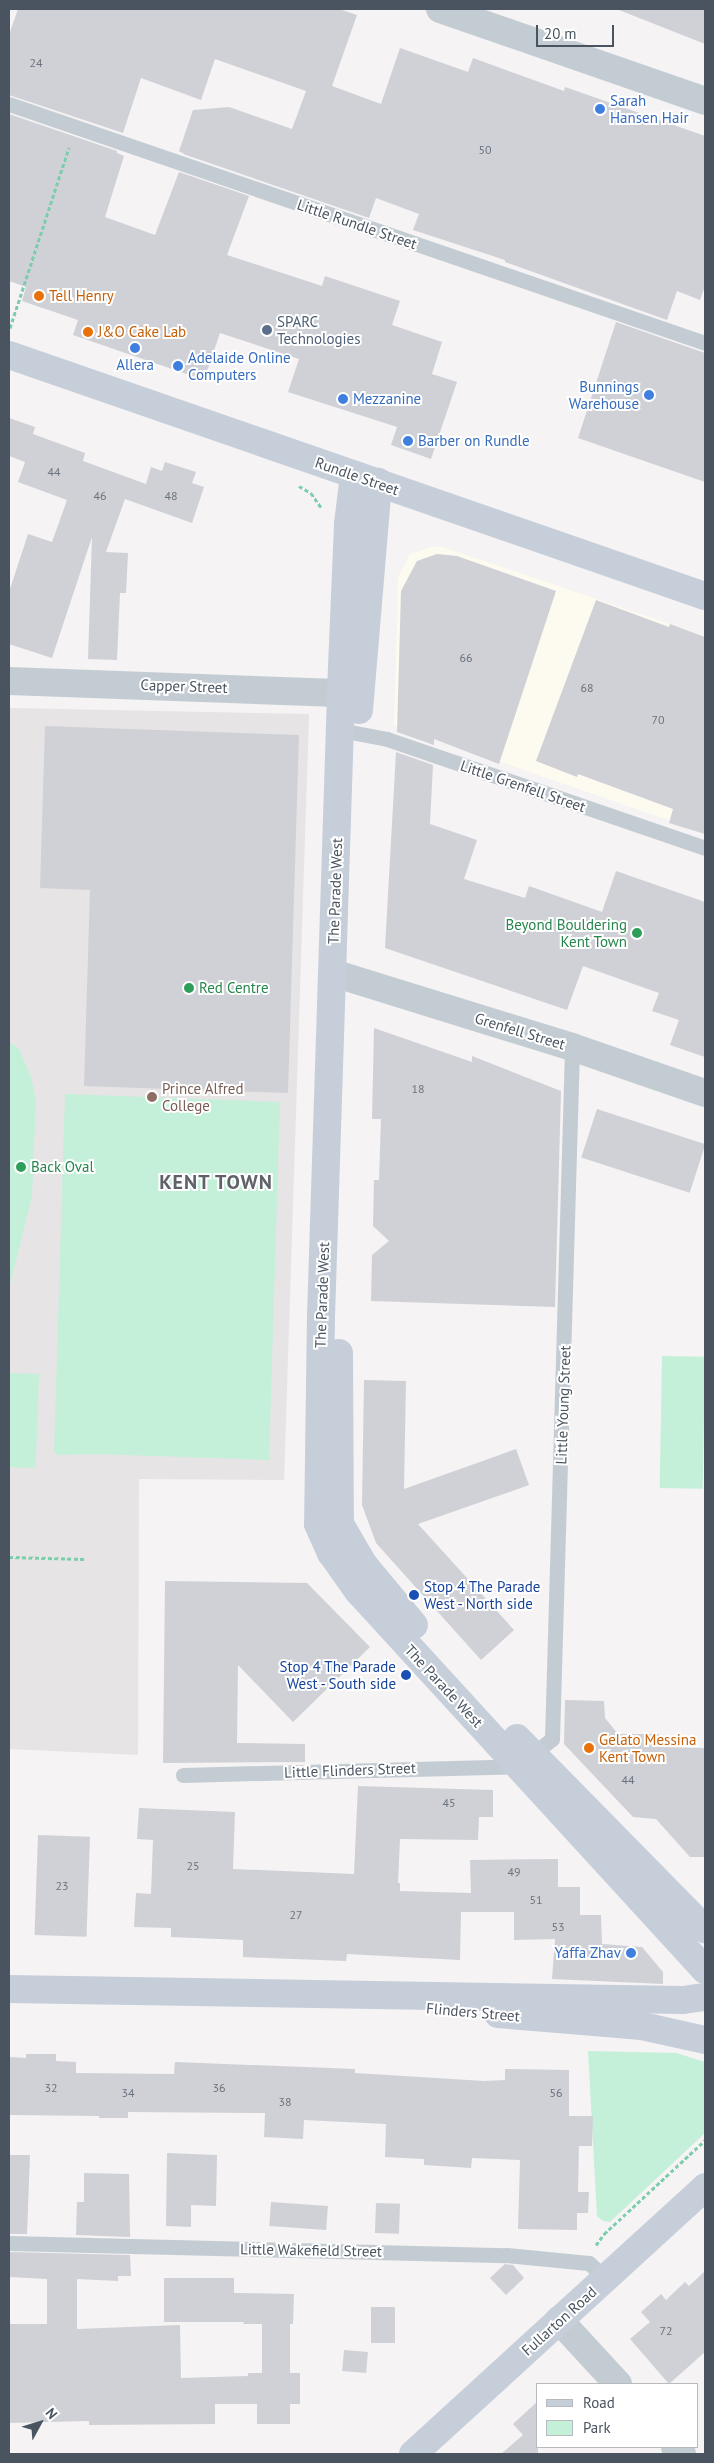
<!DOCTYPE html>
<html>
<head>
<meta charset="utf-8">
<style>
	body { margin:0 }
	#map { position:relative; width:714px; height:2463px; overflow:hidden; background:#f5f3f3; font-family:"PT Sans",sans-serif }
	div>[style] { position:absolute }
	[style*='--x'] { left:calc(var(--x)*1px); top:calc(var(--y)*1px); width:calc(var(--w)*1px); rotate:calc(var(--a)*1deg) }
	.commercial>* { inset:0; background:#fdfaef }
	.education>* { inset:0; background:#e6e4e5 }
	.green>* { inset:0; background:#c4f0d9; transform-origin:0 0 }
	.building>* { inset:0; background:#cfd1d7; transform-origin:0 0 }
	.path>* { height:3px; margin-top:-1.5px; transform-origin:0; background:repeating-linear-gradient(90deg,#7ccdac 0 4px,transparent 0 6.5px) }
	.lane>* { height:15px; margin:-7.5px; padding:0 7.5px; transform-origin:7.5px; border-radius:7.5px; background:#c4ccd3 }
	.street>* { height:28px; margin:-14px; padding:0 14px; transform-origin:14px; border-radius:14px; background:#c4ccd3 }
	.secondary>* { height:28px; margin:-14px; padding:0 14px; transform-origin:14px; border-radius:14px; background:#c6ceda }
	.dots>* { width:14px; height:14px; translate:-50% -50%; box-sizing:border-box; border:2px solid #fff; border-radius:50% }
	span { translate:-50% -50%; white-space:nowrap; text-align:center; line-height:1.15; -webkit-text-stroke:4px #fff; paint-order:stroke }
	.number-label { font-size:12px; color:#6b737e }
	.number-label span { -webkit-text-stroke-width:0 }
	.shop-label { font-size:15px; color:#366cbe }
	.left { translate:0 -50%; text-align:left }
	.right { translate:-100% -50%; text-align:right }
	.street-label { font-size:15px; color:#4a5460 }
	.food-label { font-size:15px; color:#c56008 }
	.service-label { font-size:15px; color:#4e5e75 }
	.leisure-label { font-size:15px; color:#27864d }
	.education-label { font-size:15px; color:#785e54 }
	.transit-label { font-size:15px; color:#164399 }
	.district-label { font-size:20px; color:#5f6268; font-weight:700; letter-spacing:1px }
	.frame { position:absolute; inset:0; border:10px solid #4a5460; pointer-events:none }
	.legend { position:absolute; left:536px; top:2383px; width:162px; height:65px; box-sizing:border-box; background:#fff; border:1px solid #b7bbbf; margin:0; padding:6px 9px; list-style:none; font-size:15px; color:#4a5460 }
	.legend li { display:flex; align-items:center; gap:10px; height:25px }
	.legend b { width:25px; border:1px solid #b7bbbf }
	.north { position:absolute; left:15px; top:2398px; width:50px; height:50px; -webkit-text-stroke:4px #fff; paint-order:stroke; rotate:51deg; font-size:14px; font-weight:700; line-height:20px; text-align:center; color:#4a5460 }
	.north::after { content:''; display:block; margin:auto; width:18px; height:22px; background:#4a5460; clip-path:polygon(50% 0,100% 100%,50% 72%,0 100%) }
	.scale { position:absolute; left:536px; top:25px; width:78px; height:22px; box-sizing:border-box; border:2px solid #4a5460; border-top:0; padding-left:6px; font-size:15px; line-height:18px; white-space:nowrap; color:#4a5460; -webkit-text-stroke:4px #fff; paint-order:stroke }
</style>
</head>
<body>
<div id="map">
	<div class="commercial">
		<i style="clip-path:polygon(432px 547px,443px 547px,705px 636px,705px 833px,394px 725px,398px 577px,410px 554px)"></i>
	</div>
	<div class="education">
		<i style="clip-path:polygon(9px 708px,309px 714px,284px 1480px,139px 1479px,138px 1755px,9px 1749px)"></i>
	</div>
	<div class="green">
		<i style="clip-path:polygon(9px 1042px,19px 1049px,31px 1077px,36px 1100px,32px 1196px,9px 1289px)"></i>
		<i style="clip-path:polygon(65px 1094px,280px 1102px,269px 1460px,96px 1454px,57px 1455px,54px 1452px)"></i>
		<i style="left:662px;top:1356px;width:43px;height:132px;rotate:1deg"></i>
		<i style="left:9px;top:1373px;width:30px;height:94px;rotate:2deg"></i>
		<i style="clip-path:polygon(588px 2051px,676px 2053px,705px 2062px,705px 2133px,610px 2222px,603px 2221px,597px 2216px)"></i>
	</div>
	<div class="building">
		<i style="clip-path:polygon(18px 9px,339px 9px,357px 15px,332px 86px,381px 104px,400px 48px,468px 72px,473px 58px,564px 91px,565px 87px,705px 136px,705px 286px,700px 300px,677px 291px,667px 320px,505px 262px,505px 260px,413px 230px,419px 214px,376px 198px,369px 218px,186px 155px,179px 151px,193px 110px,229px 107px,292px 129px,306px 91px,215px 59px,201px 100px,141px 78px,123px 133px,9px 95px,9px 35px)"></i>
		<i style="clip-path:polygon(619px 9px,705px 9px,705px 44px,619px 10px)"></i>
		<i style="clip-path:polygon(9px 114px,117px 151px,117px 153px,124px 156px,105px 217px,155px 235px,179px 172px,249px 196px,227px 255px,322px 286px,325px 276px,400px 301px,392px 325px,442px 342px,432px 374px,457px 382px,431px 459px,391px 445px,397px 427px,288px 392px,299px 359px,220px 333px,204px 380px,73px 335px,78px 320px,22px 301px,26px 287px,9px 281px)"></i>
		<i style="clip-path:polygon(616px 322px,705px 353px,705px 482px,578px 438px)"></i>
		<i style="clip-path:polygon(9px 418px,35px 427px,33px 434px,85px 453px,83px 461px,146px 484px,151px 467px,162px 471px,165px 462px,196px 472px,192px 483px,204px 487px,192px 523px,125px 499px,106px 552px,128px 553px,126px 593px,120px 593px,117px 660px,88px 659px,92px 537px,52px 658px,9px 644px,9px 592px,28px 534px,52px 542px,67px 500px,18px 482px,25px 462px,9px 456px)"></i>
		<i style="clip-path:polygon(437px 554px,457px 556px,556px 591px,499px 764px,434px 739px,434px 745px,397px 732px,401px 591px,417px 561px)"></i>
		<i style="clip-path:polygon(596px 600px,669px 627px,670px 624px,705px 637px,705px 834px,669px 823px,673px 809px,578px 774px,577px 777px,536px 761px)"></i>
		<i style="clip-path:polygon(45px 726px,299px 735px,288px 1093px,84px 1086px,90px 890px,40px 888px)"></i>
		<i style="clip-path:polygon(396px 752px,433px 765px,430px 824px,477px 840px,464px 879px,525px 898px,529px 886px,602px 912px,616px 871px,705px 902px,705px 1057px,670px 1045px,679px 1020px,652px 1011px,659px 993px,583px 966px,567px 1010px,385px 948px)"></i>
		<i style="clip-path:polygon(374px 1028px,472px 1062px,472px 1056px,561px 1091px,555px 1307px,371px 1301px,372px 1255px,389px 1241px,373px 1226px,374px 1180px,379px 1180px,381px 1119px,372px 1119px)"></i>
		<i style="left:597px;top:1109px;width:114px;height:51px;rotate:18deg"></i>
		<i style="clip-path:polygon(364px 1380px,406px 1381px,404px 1489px,516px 1449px,529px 1485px,418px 1524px,514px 1630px,481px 1660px,376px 1543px,362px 1505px)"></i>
		<i style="clip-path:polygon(165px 1581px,307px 1583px,370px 1647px,293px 1722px,238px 1665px,237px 1743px,305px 1744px,305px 1762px,163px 1763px)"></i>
		<i style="clip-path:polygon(565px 1700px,604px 1701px,605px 1718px,618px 1734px,659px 1734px,658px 1747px,705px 1748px,705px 1857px,690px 1857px,656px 1819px,633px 1817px,564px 1744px)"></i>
		<i style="clip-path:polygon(358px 1786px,493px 1790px,493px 1817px,479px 1817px,478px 1840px,400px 1839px,398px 1883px,400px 1883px,400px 1891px,471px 1893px,470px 1860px,558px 1859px,558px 1887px,580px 1887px,580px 1915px,601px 1915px,602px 1944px,642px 1947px,663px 1972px,663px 1984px,552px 1979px,555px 1939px,514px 1940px,514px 1912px,461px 1912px,460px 1960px,347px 1954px,346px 1961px,243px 1957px,243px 1940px,171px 1937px,171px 1928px,134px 1927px,136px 1893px,151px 1894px,153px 1840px,137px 1839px,139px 1808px,235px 1812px,233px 1869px,354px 1874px)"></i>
		<i style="left:38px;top:1835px;width:52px;height:100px;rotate:2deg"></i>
		<i style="clip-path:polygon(26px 2054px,56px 2054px,56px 2061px,76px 2062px,76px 2073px,174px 2074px,175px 2062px,355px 2069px,355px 2073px,484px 2081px,505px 2080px,505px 2069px,569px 2070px,569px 2116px,593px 2116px,592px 2146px,579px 2146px,578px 2192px,589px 2192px,588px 2213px,577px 2213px,577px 2230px,518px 2229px,520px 2160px,472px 2158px,471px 2168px,424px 2165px,424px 2159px,385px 2157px,386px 2124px,304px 2120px,303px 2139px,264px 2137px,265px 2113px,128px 2112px,128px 2118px,99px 2118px,99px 2116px,9px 2115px,9px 2057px,26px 2058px)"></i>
		<i style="clip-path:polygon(167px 2153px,217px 2155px,216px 2206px,191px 2205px,191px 2227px,166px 2226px)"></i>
		<i style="clip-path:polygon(9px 2155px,30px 2155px,27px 2234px,9px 2234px)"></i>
		<i style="clip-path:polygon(84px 2173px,129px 2174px,130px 2237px,76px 2235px,77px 2202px,84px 2202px)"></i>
		<i style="left:271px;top:2202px;width:57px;height:24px;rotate:4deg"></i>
		<i style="left:376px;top:2203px;width:24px;height:30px;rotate:2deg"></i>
		<i style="clip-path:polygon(9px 2252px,130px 2255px,131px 2276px,118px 2276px,118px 2281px,77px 2279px,77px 2329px,180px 2325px,181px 2378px,248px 2376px,248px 2373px,262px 2373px,262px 2324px,243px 2324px,244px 2322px,164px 2322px,164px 2278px,234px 2278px,234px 2293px,294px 2294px,293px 2324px,290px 2324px,290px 2373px,300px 2373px,300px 2404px,290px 2404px,290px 2424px,257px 2424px,257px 2404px,215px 2404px,215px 2424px,89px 2425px,89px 2421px,9px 2423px,9px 2324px,47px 2324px,47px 2279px,9px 2277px)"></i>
		<i style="clip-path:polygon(505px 2264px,513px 2265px,524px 2278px,506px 2295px,490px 2278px)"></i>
		<i style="clip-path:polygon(705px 2271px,705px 2352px,669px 2384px,630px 2339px,650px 2322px,641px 2312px,661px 2294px,666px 2300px,685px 2282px,689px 2286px)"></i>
		<i style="left:371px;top:2307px;width:24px;height:36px"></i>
		<i style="left:344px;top:2350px;width:24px;height:21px;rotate:5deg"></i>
		<i style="clip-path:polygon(538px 2401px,538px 2454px,501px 2454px,523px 2435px,513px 2424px)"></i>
	</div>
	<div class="path">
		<i style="--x:10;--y:328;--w:190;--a:-71.9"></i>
		<i style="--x:299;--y:486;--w:14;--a:30"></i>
		<i style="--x:311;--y:493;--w:19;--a:55"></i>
		<i style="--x:9;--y:1557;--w:75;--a:1.5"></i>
		<i style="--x:596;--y:2245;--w:14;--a:-54"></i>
		<i style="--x:604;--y:2234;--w:138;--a:-42.9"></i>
	</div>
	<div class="lane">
		<i style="--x:9;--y:104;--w:736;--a:18.95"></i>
		<i style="--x:340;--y:730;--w:48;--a:10.8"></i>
		<i style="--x:387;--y:739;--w:336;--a:18.9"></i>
		<i style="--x:183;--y:1775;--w:335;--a:-1.5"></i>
		<i style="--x:518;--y:1766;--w:43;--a:-38.5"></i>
		<i style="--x:552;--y:1739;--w:692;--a:-88.34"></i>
		<i style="--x:9;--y:2243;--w:497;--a:1.4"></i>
		<i style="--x:506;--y:2255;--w:83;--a:5.5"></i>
		<i style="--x:589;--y:2263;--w:23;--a:43"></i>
	</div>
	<div class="street">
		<i style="--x:440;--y:9;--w:281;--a:19.1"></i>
		<i style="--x:9;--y:681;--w:350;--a:2.1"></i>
		<i style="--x:333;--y:973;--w:250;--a:17.2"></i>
		<i style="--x:572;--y:1047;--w:141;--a:19.1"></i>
		<i style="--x:559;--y:2320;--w:87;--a:47.3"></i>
		<i style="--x:675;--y:2447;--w:10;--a:45"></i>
	</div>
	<div class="secondary">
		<i style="--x:9;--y:355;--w:737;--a:19.1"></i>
		<i style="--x:354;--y:475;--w:49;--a:97"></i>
		<i style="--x:348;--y:524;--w:170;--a:92.4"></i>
		<i style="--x:341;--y:694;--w:621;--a:91.84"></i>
		<i style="--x:321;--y:1315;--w:209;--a:90.8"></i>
		<i style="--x:318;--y:1524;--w:32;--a:66"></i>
		<i style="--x:331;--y:1553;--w:47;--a:54.6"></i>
		<i style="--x:358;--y:1591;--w:514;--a:47.52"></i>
		<i style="--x:359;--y:710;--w:229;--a:-85.2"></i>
		<i style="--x:339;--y:1353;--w:171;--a:89.7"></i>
		<i style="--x:340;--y:1524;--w:48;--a:59.7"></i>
		<i style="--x:364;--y:1565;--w:78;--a:50.2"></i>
		<i style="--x:517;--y:1738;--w:268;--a:45.5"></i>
		<i style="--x:9;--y:1989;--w:674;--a:0.94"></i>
		<i style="--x:683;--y:2000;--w:22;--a:-8"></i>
		<i style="--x:498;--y:2014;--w:144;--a:4.8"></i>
		<i style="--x:642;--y:2026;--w:65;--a:12.5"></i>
		<i style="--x:413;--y:2454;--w:396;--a:-42.4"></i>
	</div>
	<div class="dots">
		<i style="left:600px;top:109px;background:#3f7fe0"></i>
		<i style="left:39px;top:296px;background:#e8710a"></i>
		<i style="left:267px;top:330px;background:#5c6f8a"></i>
		<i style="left:88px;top:332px;background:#e8710a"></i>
		<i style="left:135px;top:348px;background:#3f7fe0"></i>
		<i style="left:178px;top:366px;background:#3f7fe0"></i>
		<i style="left:649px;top:395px;background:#3f7fe0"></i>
		<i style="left:343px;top:399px;background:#3f7fe0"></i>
		<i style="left:408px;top:441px;background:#3f7fe0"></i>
		<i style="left:637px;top:933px;background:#2e9e5b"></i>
		<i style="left:189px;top:988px;background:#2e9e5b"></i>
		<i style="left:152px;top:1097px;background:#8d6e63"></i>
		<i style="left:21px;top:1167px;background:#2e9e5b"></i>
		<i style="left:414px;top:1595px;background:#1a4fb4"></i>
		<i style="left:406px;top:1675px;background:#1a4fb4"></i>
		<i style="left:589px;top:1748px;background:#e8710a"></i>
		<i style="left:631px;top:1953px;background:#3f7fe0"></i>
	</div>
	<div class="number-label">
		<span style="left:36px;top:63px">24</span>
		<span style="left:485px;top:150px">50</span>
		<span style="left:54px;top:472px">44</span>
		<span style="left:100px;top:496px">46</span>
		<span style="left:171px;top:496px">48</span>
		<span style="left:466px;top:658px">66</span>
		<span style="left:587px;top:688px">68</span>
		<span style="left:658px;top:720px">70</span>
		<span style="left:418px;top:1089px">18</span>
		<span style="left:628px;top:1780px">44</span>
		<span style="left:449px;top:1803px">45</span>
		<span style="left:193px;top:1866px">25</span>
		<span style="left:514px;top:1872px">49</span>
		<span style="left:62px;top:1886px">23</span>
		<span style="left:536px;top:1900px">51</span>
		<span style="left:296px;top:1915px">27</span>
		<span style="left:558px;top:1927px">53</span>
		<span style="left:51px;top:2088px">32</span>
		<span style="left:219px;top:2088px">36</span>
		<span style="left:128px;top:2093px">34</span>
		<span style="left:556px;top:2093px">56</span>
		<span style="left:285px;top:2102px">38</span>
		<span style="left:666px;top:2331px">72</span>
	</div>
	<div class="shop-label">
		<span class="left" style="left:610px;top:109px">Sarah<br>Hansen Hair</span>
		<span class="left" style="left:188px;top:366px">Adelaide Online<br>Computers</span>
		<span style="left:135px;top:365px">Allera</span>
		<span class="right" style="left:639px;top:395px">Bunnings<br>Warehouse</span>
		<span class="left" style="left:353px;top:399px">Mezzanine</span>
		<span class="left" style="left:418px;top:441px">Barber on Rundle</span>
		<span class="right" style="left:621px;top:1953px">Yaffa Zhav</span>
	</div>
	<div class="street-label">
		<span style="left:357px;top:224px;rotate:19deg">Little Rundle Street</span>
		<span style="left:357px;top:476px;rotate:19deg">Rundle Street</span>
		<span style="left:184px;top:686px;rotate:2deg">Capper Street</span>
		<span style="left:523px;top:786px;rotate:19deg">Little Grenfell Street</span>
		<span style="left:335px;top:891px;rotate:-88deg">The Parade West</span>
		<span style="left:520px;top:1031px;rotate:17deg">Grenfell Street</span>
		<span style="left:322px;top:1295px;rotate:-88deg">The Parade West</span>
		<span style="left:563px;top:1405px;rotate:-88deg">Little Young Street</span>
		<span style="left:444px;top:1686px;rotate:47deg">The Parade West</span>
		<span style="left:350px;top:1770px;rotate:-2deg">Little Flinders Street</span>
		<span style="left:473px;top:2012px;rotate:5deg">Flinders Street</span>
		<span style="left:311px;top:2250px;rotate:1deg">Little Wakefield Street</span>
		<span style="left:559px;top:2321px;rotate:-42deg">Fullarton Road</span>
	</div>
	<div class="food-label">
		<span class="left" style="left:49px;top:296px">Tell Henry</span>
		<span class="left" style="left:98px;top:332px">J&amp;O Cake Lab</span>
		<span class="left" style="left:599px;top:1748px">Gelato Messina<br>Kent Town</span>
	</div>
	<div class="service-label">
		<span class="left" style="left:277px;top:330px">SPARC<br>Technologies</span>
	</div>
	<div class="leisure-label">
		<span class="right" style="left:627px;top:933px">Beyond Bouldering<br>Kent Town</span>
		<span class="left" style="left:199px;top:988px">Red Centre</span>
		<span class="left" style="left:31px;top:1167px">Back Oval</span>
	</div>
	<div class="education-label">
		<span class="left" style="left:162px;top:1097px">Prince Alfred<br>College</span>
	</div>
	<div class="transit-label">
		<span class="left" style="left:424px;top:1595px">Stop 4 The Parade<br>West - North side</span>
		<span class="right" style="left:396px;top:1675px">Stop 4 The Parade<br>West - South side</span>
	</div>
	<div class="district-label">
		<span style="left:216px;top:1182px">KENT TOWN</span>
	</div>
	<div class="frame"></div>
	<ul class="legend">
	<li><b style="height:6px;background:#c6ceda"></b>Road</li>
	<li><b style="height:14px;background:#c4f0d9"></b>Park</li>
	</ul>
	<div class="north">N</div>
	<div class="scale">20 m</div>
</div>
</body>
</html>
